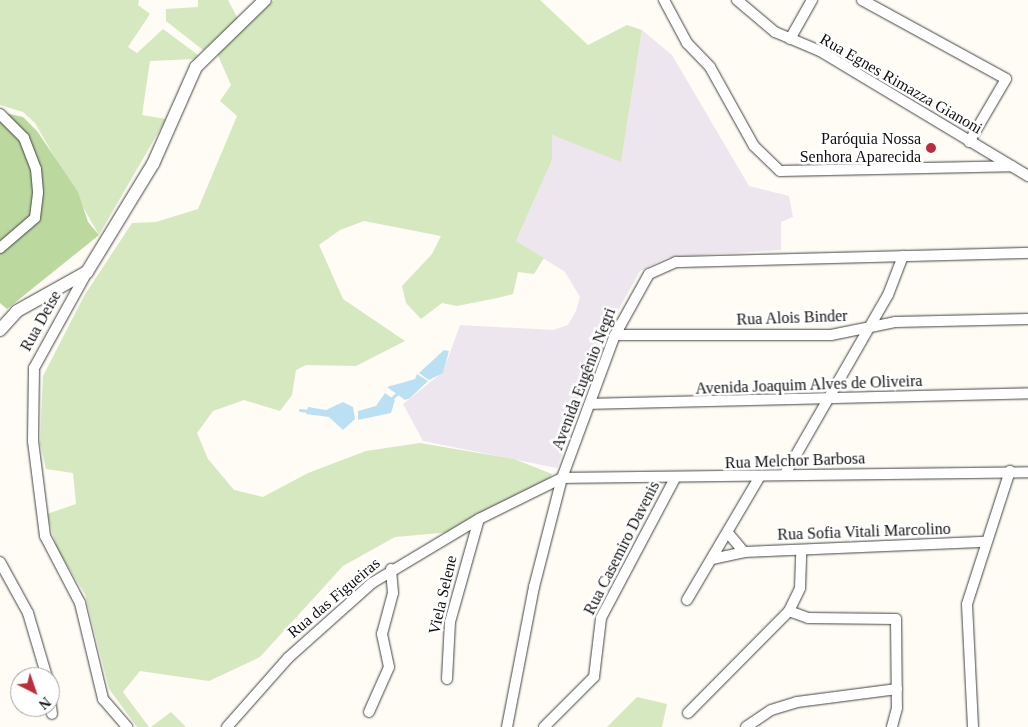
<!DOCTYPE html>
<html>
<head>
<meta charset="utf-8">
<style>
	body { margin:0 }
	#map { position:relative; width:1028px; height:727px; overflow:hidden; background:#fefcf4; font-family:"Times New Roman",serif }
	div>[style] { position:absolute }
	[style*='--x'] { left:calc(var(--x)*1px); top:calc(var(--y)*1px); width:calc(var(--w)*1px); rotate:calc(var(--a)*1deg) }
	.industrial>* { inset:0; background:#ede6ee }
	.green>* { inset:0; background:#d6e8bf }
	.forest>* { inset:0; background:#bbd89f }
	.water>* { inset:0; background:#bce0f3 }
	.stream>* { height:2.5px; margin:-1.25px; padding:0 1.25px; transform-origin:1.25px; border-radius:1.25px; background:#bce0f3 }
	.roads { filter:drop-shadow(0 0 1px #434343) drop-shadow(0 0 1px #434343) }
	.minor>* { height:10px; margin:-5px; padding:0 5px; transform-origin:5px; border-radius:5px; background:#fff }
	.tertiary>* { height:12px; margin:-6px; padding:0 6px; transform-origin:6px; border-radius:6px; background:#fff }
	.dots>* { width:14px; height:14px; translate:-50% -50%; box-sizing:border-box; border:2px solid #fff; border-radius:50% }
	span { translate:-50% -50%; white-space:nowrap; text-align:center; line-height:1.15; -webkit-text-stroke:5px #fff; paint-order:stroke }
	.street-label { font-size:16px; color:#101010 }
	.poi-label { font-size:16px; color:#101010 }
	.right { translate:-100% -50%; text-align:right }
	.north { position:absolute; left:10px; top:667px; width:50px; height:50px; box-sizing:border-box; background:#fff; border:1px solid #9f9f9f; border-radius:50%; rotate:139deg; font-size:14px; font-weight:700; line-height:20px; text-align:center; color:#101010 }
	.north::after { content:''; display:block; margin:auto; width:18px; height:22px; background:#b9303c; clip-path:polygon(50% 0,100% 100%,50% 72%,0 100%) }
</style>
</head>
<body>
<div id="map">
	<div class="industrial">
		<i style="clip-path:polygon(642px 30px,672px 55px,749px 186px,789px 196px,793px 217px,781px 222px,781px 250px,668px 257px,640px 271px,615px 316px,557px 468px,423px 441px,403px 404px,443px 372px,460px 325px,553px 330px,568px 325px,576px 311px,580px 297px,565px 272px,516px 241px,552px 160px,552px 135px,621px 161px)"></i>
	</div>
	<div class="green">
		<i style="clip-path:polygon(0 0,139px 0,138px 5px,150px 14px,128px 47px,137px 53px,163px 29px,198px 55px,195px 59px,150px 61px,142px 115px,166px 119px,99px 235px,35px 123px,23px 112px,0 105px)"></i>
		<i style="clip-path:polygon(198px 0,228px 0,238px 19px,203px 50px,166px 21px,166px 9px,198px 7px)"></i>
		<i style="clip-path:polygon(274px 0,540px 0,588px 45px,627px 25px,642px 30px,621px 162px,552px 135px,552px 160px,516px 241px,544px 258px,534px 274px,518px 272px,513px 294px,497px 298px,457px 306px,442px 303px,421px 319px,406px 303px,402px 286px,432px 254px,441px 236px,364px 221px,340px 230px,319px 245px,343px 299px,405px 341px,356px 366px,306px 365px,296px 370px,292px 395px,280px 411px,244px 400px,213px 411px,197px 433px,208px 459px,234px 490px,263px 497px,308px 473px,366px 451px,420px 443px,514px 459px,552px 474px,546px 485px,452px 532px,395px 537px,343px 566px,260px 657px,209px 681px,140px 671px,123px 692px,149px 727px,137px 727px,109px 689px,85px 594px,57px 549px,47px 514px,76px 504px,73px 473px,46px 469px,40px 443px,43px 376px,84px 296px,132px 223px,156px 222px,198px 209px,237px 116px,220px 101px,231px 85px,216px 51px)"></i>
		<i style="clip-path:polygon(637px 697px,667px 704px,662px 727px,607px 727px)"></i>
		<i style="clip-path:polygon(171px 712px,186px 727px,151px 727px)"></i>
	</div>
	<div class="forest">
		<i style="clip-path:polygon(0 112px,23px 117px,37px 131px,78px 192px,88px 222px,99px 235px,7px 309px,0 303px)"></i>
	</div>
	<div class="water">
		<i style="clip-path:polygon(444px 350px,449px 351px,443px 373px,429px 380px,419px 373px)"></i>
		<i style="clip-path:polygon(417px 374px,428px 381px,410px 398px,405px 400px,387px 387px,415px 379px)"></i>
		<i style="clip-path:polygon(385px 393px,395px 400px,391px 413px,358px 420px,358px 411px,376px 406px)"></i>
		<i style="clip-path:polygon(343px 402px,353px 407px,355px 419px,343px 430px,329px 417px,306px 414px,308px 407px,326px 410px)"></i>
	</div>
	<div class="stream">
		<i style="--x:390;--y:400;--w:12;--a:-42"></i>
		<i style="--x:300;--y:410;--w:8;--a:7"></i>
	</div>
	<div class="roads">
		<div class="minor">
			<i style="--x:664;--y:0;--w:49;--a:61.9"></i>
			<i style="--x:687;--y:43;--w:33;--a:46"></i>
			<i style="--x:710;--y:67;--w:90;--a:60.9"></i>
			<i style="--x:754;--y:146;--w:36;--a:44"></i>
			<i style="--x:780;--y:171;--w:232;--a:-1.2"></i>
			<i style="--x:737;--y:0;--w:50;--a:40.1"></i>
			<i style="--x:775;--y:32;--w:49;--a:22.9"></i>
			<i style="--x:820;--y:51;--w:243;--a:31"></i>
			<i style="--x:862;--y:0;--w:164;--a:28.7"></i>
			<i style="--x:1006;--y:79;--w:73;--a:120.4"></i>
			<i style="--x:790;--y:39;--w:45;--a:-60.6"></i>
			<i style="--x:0;--y:114;--w:34;--a:45"></i>
			<i style="--x:24;--y:138;--w:33;--a:69"></i>
			<i style="--x:36;--y:169;--w:24;--a:85"></i>
			<i style="--x:38;--y:193;--w:25;--a:97"></i>
			<i style="--x:35;--y:218;--w:46;--a:139.4"></i>
			<i style="--x:87;--y:272;--w:110;--a:118.9"></i>
			<i style="--x:34;--y:368;--w:73;--a:90.8"></i>
			<i style="--x:33;--y:441;--w:96;--a:82.8"></i>
			<i style="--x:45;--y:536;--w:76;--a:62.4"></i>
			<i style="--x:80;--y:603;--w:99;--a:76.5"></i>
			<i style="--x:103;--y:699;--w:37;--a:49"></i>
			<i style="--x:615;--y:335;--w:216;--a:0"></i>
			<i style="--x:831;--y:335;--w:65;--a:-11.5"></i>
			<i style="--x:895;--y:322;--w:133;--a:-1.3"></i>
			<i style="--x:590;--y:404;--w:438;--a:-1.4"></i>
			<i style="--x:785;--y:474;--w:207;--a:-60.1"></i>
			<i style="--x:888;--y:295;--w:42;--a:-69"></i>
			<i style="--x:728;--y:533;--w:25;--a:50"></i>
			<i style="--x:712;--y:559;--w:33;--a:-12"></i>
			<i style="--x:744;--y:552;--w:242;--a:-2.4"></i>
			<i style="--x:0;--y:562;--w:58;--a:61.2"></i>
			<i style="--x:28;--y:613;--w:67;--a:73.5"></i>
			<i style="--x:687;--y:600;--w:144;--a:-59.5"></i>
			<i style="--x:789;--y:611;--w:20;--a:20"></i>
			<i style="--x:808;--y:618;--w:88;--a:0.7"></i>
			<i style="--x:896;--y:619;--w:89;--a:89.4"></i>
			<i style="--x:897;--y:708;--w:20;--a:105"></i>
			<i style="--x:447;--y:679;--w:57;--a:-87"></i>
			<i style="--x:450;--y:622;--w:107;--a:-74.3"></i>
			<i style="--x:50;--y:698;--w:16;--a:83"></i>
			<i style="--x:369;--y:712;--w:49;--a:-66"></i>
			<i style="--x:389;--y:667;--w:34;--a:-102"></i>
			<i style="--x:382;--y:634;--w:42;--a:-75"></i>
			<i style="--x:393;--y:593;--w:24;--a:-95"></i>
			<i style="--x:688;--y:713;--w:144;--a:-45.3"></i>
			<i style="--x:789;--y:611;--w:25;--a:-64"></i>
			<i style="--x:800;--y:588;--w:38;--a:-88"></i>
			<i style="--x:227;--y:727;--w:92;--a:-48.5"></i>
			<i style="--x:288;--y:658;--w:113;--a:-41.8"></i>
			<i style="--x:372;--y:583;--w:125;--a:-30.9"></i>
			<i style="--x:479;--y:519;--w:93;--a:-26.3"></i>
			<i style="--x:562;--y:478;--w:466;--a:-0.7"></i>
			<i style="--x:507;--y:727;--w:143;--a:-79.1"></i>
			<i style="--x:534;--y:587;--w:113;--a:-75.6"></i>
			<i style="--x:562;--y:478;--w:153;--a:-69.7"></i>
			<i style="--x:615;--y:335;--w:70;--a:-60.9"></i>
			<i style="--x:649;--y:274;--w:30;--a:-24"></i>
			<i style="--x:676;--y:262;--w:352;--a:-1.5"></i>
			<i style="--x:544;--y:727;--w:71;--a:-45"></i>
			<i style="--x:594;--y:677;--w:59;--a:-83.2"></i>
			<i style="--x:601;--y:618;--w:156;--a:-62.1"></i>
			<i style="--x:746;--y:727;--w:30;--a:-34"></i>
			<i style="--x:771;--y:710;--w:27;--a:-17"></i>
			<i style="--x:797;--y:702;--w:101;--a:-7.4"></i>
			<i style="--x:973;--y:727;--w:123;--a:-92.8"></i>
			<i style="--x:967;--y:604;--w:140;--a:-72.1"></i>
		</div>
		<div class="tertiary">
			<i style="--x:0;--y:330;--w:25;--a:-48"></i>
			<i style="--x:17;--y:311;--w:80;--a:-29.1"></i>
			<i style="--x:87;--y:272;--w:127;--a:-58.6"></i>
			<i style="--x:153;--y:164;--w:106;--a:-66.1"></i>
			<i style="--x:196;--y:67;--w:96;--a:-44.2"></i>
		</div>
	</div>
	<div class="dots">
		<i style="left:931px;top:148px;background:#b9303c"></i>
	</div>
	<div class="street-label">
		<span style="left:901px;top:84px;rotate:30deg">Rua Egnes Rimazza Gianoni</span>
		<span style="left:792px;top:318px;rotate:-2deg">Rua Alois Binder</span>
		<span style="left:41px;top:321px;rotate:-61deg">Rua Deise</span>
		<span style="left:584px;top:379px;rotate:-69deg">Avenida Eugênio Negri</span>
		<span style="left:809px;top:385px;rotate:-2deg">Avenida Joaquim Alves de Oliveira</span>
		<span style="left:795px;top:461px;rotate:-2deg">Rua Melchor Barbosa</span>
		<span style="left:864px;top:532px;rotate:-2deg">Rua Sofia Vitali Marcolino</span>
		<span style="left:622px;top:548px;rotate:-63deg">Rua Casemiro Davenis</span>
		<span style="left:443px;top:595px;rotate:-77deg">Viela Selene</span>
		<span style="left:334px;top:598px;rotate:-40deg">Rua das Figueiras</span>
	</div>
	<div class="poi-label">
		<span class="right" style="left:921px;top:148px">Paróquia Nossa<br>Senhora Aparecida</span>
	</div>
	<div class="north">N</div>
</div>
</body>
</html>
